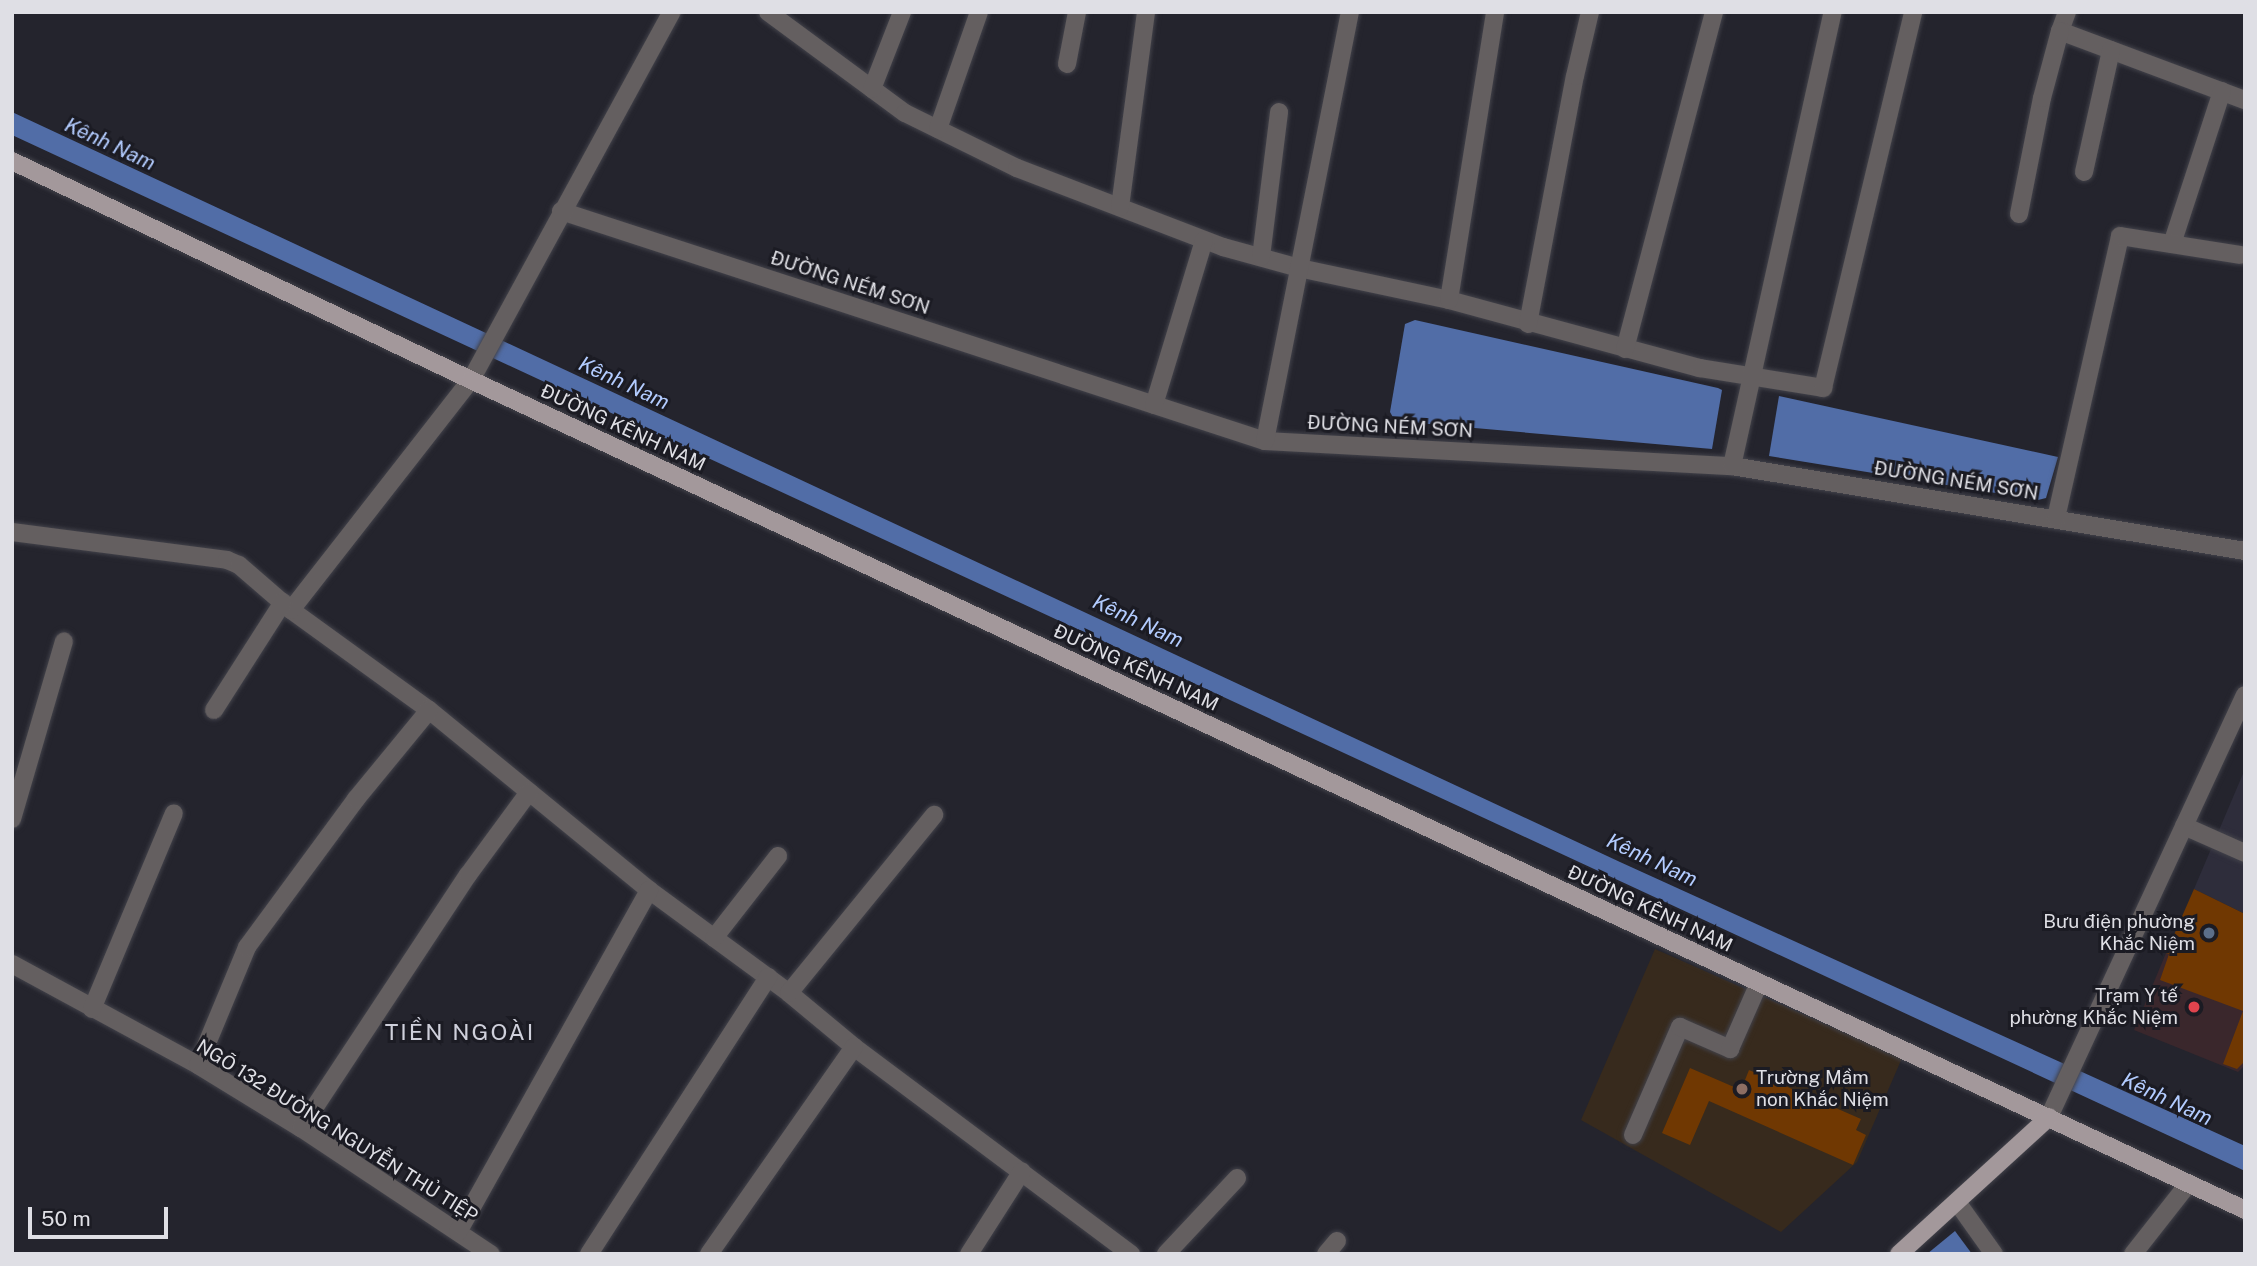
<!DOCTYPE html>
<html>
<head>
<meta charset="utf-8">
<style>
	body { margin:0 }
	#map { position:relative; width:2257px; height:1266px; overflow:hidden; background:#24242d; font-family:"Public Sans",sans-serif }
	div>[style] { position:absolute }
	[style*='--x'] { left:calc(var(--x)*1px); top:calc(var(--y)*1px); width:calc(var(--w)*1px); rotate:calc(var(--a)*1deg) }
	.built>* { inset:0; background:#2e2d3b }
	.education>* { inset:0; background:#372a1d }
	.medical>* { inset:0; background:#3a272c }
	.water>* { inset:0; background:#516da7 }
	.building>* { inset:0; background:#703802 }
	.roads { filter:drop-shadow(0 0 2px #42424a) drop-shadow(0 0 2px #42424a) }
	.minor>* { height:18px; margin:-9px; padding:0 9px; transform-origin:9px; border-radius:9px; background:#645f60 }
	.major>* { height:18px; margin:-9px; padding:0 9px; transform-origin:9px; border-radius:9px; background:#a3989b }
	.dots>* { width:19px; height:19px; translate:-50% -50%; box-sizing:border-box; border:4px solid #1b1b23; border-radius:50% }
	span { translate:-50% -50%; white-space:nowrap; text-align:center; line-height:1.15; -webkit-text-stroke:6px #1b1b23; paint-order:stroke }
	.street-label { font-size:19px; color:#dfdfe5 }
	.poi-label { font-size:19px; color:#dfdfe5 }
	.right { translate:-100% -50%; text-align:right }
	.left { translate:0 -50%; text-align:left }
	.water-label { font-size:21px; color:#b3ccff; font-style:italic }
	.quarter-label { font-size:23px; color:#cfd0db; letter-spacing:2px }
	.frame { position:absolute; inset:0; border:14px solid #dfdfe5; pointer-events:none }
	.scale { position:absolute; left:28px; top:1207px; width:140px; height:32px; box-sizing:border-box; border:4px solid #dfdfe5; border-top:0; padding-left:9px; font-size:21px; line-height:24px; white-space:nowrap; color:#dfdfe5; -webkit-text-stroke:5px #1b1b23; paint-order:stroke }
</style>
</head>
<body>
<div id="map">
	<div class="built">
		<i style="clip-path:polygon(2245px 769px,2245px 914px,2194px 889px)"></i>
	</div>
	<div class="education">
		<i style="clip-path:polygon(1655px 949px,1902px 1058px,1857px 1162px,1781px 1232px,1581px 1120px)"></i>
	</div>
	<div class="medical">
		<i style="clip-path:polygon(2166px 953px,2245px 984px,2245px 1065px,2238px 1072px,2134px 1030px)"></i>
	</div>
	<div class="water">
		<i style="clip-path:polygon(12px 112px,1620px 862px,2245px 1146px,2245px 1171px,12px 135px)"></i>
		<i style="clip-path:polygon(1415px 320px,1718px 388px,1722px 390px,1712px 449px,1395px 421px,1390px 412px,1405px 324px)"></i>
		<i style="clip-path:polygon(1779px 396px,2058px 457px,2046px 498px,2038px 500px,1769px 456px)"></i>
		<i style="clip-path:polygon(1955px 1231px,1972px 1254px,1927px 1254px)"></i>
	</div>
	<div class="building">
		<i style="clip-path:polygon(2194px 889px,2245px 914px,2245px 1061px,2237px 1069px,2223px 1064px,2243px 1011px,2160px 980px,2169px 954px,2166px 953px)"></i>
		<i style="clip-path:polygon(1690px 1068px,1741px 1090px,1749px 1070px,1861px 1119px,1856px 1130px,1866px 1135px,1853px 1165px,1709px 1101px,1690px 1145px,1662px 1133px)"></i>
	</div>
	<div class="roads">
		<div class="minor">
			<i style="--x:768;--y:12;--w:170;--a:36.4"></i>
			<i style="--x:905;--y:113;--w:125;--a:26.2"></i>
			<i style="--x:1017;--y:168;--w:221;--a:21"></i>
			<i style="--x:1223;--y:247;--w:79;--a:15.4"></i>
			<i style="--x:1299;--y:268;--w:153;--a:12"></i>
			<i style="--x:1449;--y:300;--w:260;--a:15.2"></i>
			<i style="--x:1700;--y:368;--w:125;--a:9.2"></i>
			<i style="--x:1823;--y:388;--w:387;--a:-76.5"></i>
			<i style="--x:2067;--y:12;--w:20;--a:110"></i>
			<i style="--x:2060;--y:31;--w:197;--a:20.5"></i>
			<i style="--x:1067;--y:64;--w:53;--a:-79.1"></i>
			<i style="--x:872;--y:89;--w:83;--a:-68.7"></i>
			<i style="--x:938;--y:129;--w:124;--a:-70.7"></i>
			<i style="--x:2084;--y:172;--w:125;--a:-77.5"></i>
			<i style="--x:1120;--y:207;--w:197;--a:-82.4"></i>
			<i style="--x:561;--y:211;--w:741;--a:18.09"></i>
			<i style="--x:1265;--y:441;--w:468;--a:3.1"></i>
			<i style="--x:1732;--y:466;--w:520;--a:9.41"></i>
			<i style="--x:2019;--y:214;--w:118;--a:-78.8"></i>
			<i style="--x:2042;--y:98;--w:69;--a:-75"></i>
			<i style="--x:2172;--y:244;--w:161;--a:-71.9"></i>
			<i style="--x:1261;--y:257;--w:146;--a:-82.9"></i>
			<i style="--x:1449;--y:300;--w:292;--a:-80.9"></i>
			<i style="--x:1528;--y:324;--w:252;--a:-79.3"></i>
			<i style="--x:1575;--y:76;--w:66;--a:-76.8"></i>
			<i style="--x:1625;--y:349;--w:349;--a:-75.2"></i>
			<i style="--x:1154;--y:405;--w:172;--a:-73.1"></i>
			<i style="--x:1265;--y:441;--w:437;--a:-78.8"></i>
			<i style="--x:1732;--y:466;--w:465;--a:-77.5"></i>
			<i style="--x:2056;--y:518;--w:289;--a:-77.2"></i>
			<i style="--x:2120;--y:236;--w:122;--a:8.9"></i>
			<i style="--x:12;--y:532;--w:217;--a:7.4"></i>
			<i style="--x:227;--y:560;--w:13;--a:23"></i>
			<i style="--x:239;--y:565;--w:69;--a:40.9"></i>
			<i style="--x:291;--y:610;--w:170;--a:35.9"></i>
			<i style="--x:429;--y:710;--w:284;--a:39.3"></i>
			<i style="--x:649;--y:890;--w:174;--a:36.3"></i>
			<i style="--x:789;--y:993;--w:85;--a:39.7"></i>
			<i style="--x:854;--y:1047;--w:346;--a:36.8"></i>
			<i style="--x:291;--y:610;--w:292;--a:-52"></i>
			<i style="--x:471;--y:380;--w:419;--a:-61.4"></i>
			<i style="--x:214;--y:710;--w:128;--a:-57.4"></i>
			<i style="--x:12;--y:819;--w:185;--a:-73.7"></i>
			<i style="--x:2184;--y:826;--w:67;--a:23.9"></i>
			<i style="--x:714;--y:938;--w:104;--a:-52"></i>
			<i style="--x:12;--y:964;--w:212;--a:28.5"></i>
			<i style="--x:198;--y:1065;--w:121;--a:31.5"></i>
			<i style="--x:301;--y:1128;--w:228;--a:33.6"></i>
			<i style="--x:789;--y:993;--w:230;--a:-50.8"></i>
			<i style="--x:92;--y:1009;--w:212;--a:-67.3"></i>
			<i style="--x:198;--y:1065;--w:128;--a:-67.4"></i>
			<i style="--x:247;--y:947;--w:184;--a:-53.6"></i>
			<i style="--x:356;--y:799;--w:115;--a:-50.6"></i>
			<i style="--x:2049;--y:1117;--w:465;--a:-65.1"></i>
			<i style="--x:301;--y:1128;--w:303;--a:-56.6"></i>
			<i style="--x:468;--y:875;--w:103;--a:-53.7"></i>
			<i style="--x:1633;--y:1135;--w:118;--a:-66.5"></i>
			<i style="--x:1680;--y:1027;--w:55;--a:23.7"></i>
			<i style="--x:1730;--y:1049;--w:72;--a:-66.3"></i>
			<i style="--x:1957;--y:1202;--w:64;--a:54.6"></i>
			<i style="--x:458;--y:1232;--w:392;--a:-60.8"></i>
			<i style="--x:589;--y:1254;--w:330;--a:-57.1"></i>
			<i style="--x:709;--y:1254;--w:253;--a:-55"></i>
			<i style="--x:969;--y:1254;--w:98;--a:-57.4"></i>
			<i style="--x:1166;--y:1254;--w:104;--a:-46.9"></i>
			<i style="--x:1326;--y:1254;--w:17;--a:-50"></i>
			<i style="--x:2133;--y:1254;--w:89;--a:-51.8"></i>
		</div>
		<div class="major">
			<i style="--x:12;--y:161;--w:509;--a:25.51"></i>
			<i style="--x:471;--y:380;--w:1959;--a:25.07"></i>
			<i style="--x:1899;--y:1254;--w:203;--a:-42.4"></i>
		</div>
	</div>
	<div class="dots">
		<i style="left:2209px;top:933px;background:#5c6f8a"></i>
		<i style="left:2194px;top:1007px;background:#e0444e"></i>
		<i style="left:1742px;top:1089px;background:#8d6e63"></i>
	</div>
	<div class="street-label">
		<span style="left:850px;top:283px;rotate:18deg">ĐƯỜNG NÉM SƠN</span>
		<span style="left:1390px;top:427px;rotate:3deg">ĐƯỜNG NÉM SƠN</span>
		<span style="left:623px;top:428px;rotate:25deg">ĐƯỜNG KÊNH NAM</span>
		<span style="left:1956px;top:481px;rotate:9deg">ĐƯỜNG NÉM SƠN</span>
		<span style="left:1136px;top:668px;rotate:25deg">ĐƯỜNG KÊNH NAM</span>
		<span style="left:1650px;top:909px;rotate:25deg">ĐƯỜNG KÊNH NAM</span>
		<span style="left:337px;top:1131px;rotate:32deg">NGÕ 132 ĐƯỜNG NGUYỄN THỦ TIỆP</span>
	</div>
	<div class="poi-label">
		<span class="right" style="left:2195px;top:933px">Bưu điện phường<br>Khắc Niệm</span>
		<span class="right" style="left:2178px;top:1007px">Trạm Y tế<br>phường Khắc Niệm</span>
		<span class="left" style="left:1756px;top:1089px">Trường Mầm<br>non Khắc Niệm</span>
	</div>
	<div class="water-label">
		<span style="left:110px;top:144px;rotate:25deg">Kênh Nam</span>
		<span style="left:624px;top:383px;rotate:25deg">Kênh Nam</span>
		<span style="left:1138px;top:621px;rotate:25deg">Kênh Nam</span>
		<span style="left:1652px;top:860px;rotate:25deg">Kênh Nam</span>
		<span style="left:2167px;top:1099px;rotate:25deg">Kênh Nam</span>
	</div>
	<div class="quarter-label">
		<span style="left:460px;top:1032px">TIỀN NGOÀI</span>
	</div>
	<div class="frame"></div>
	<div class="scale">50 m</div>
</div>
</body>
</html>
